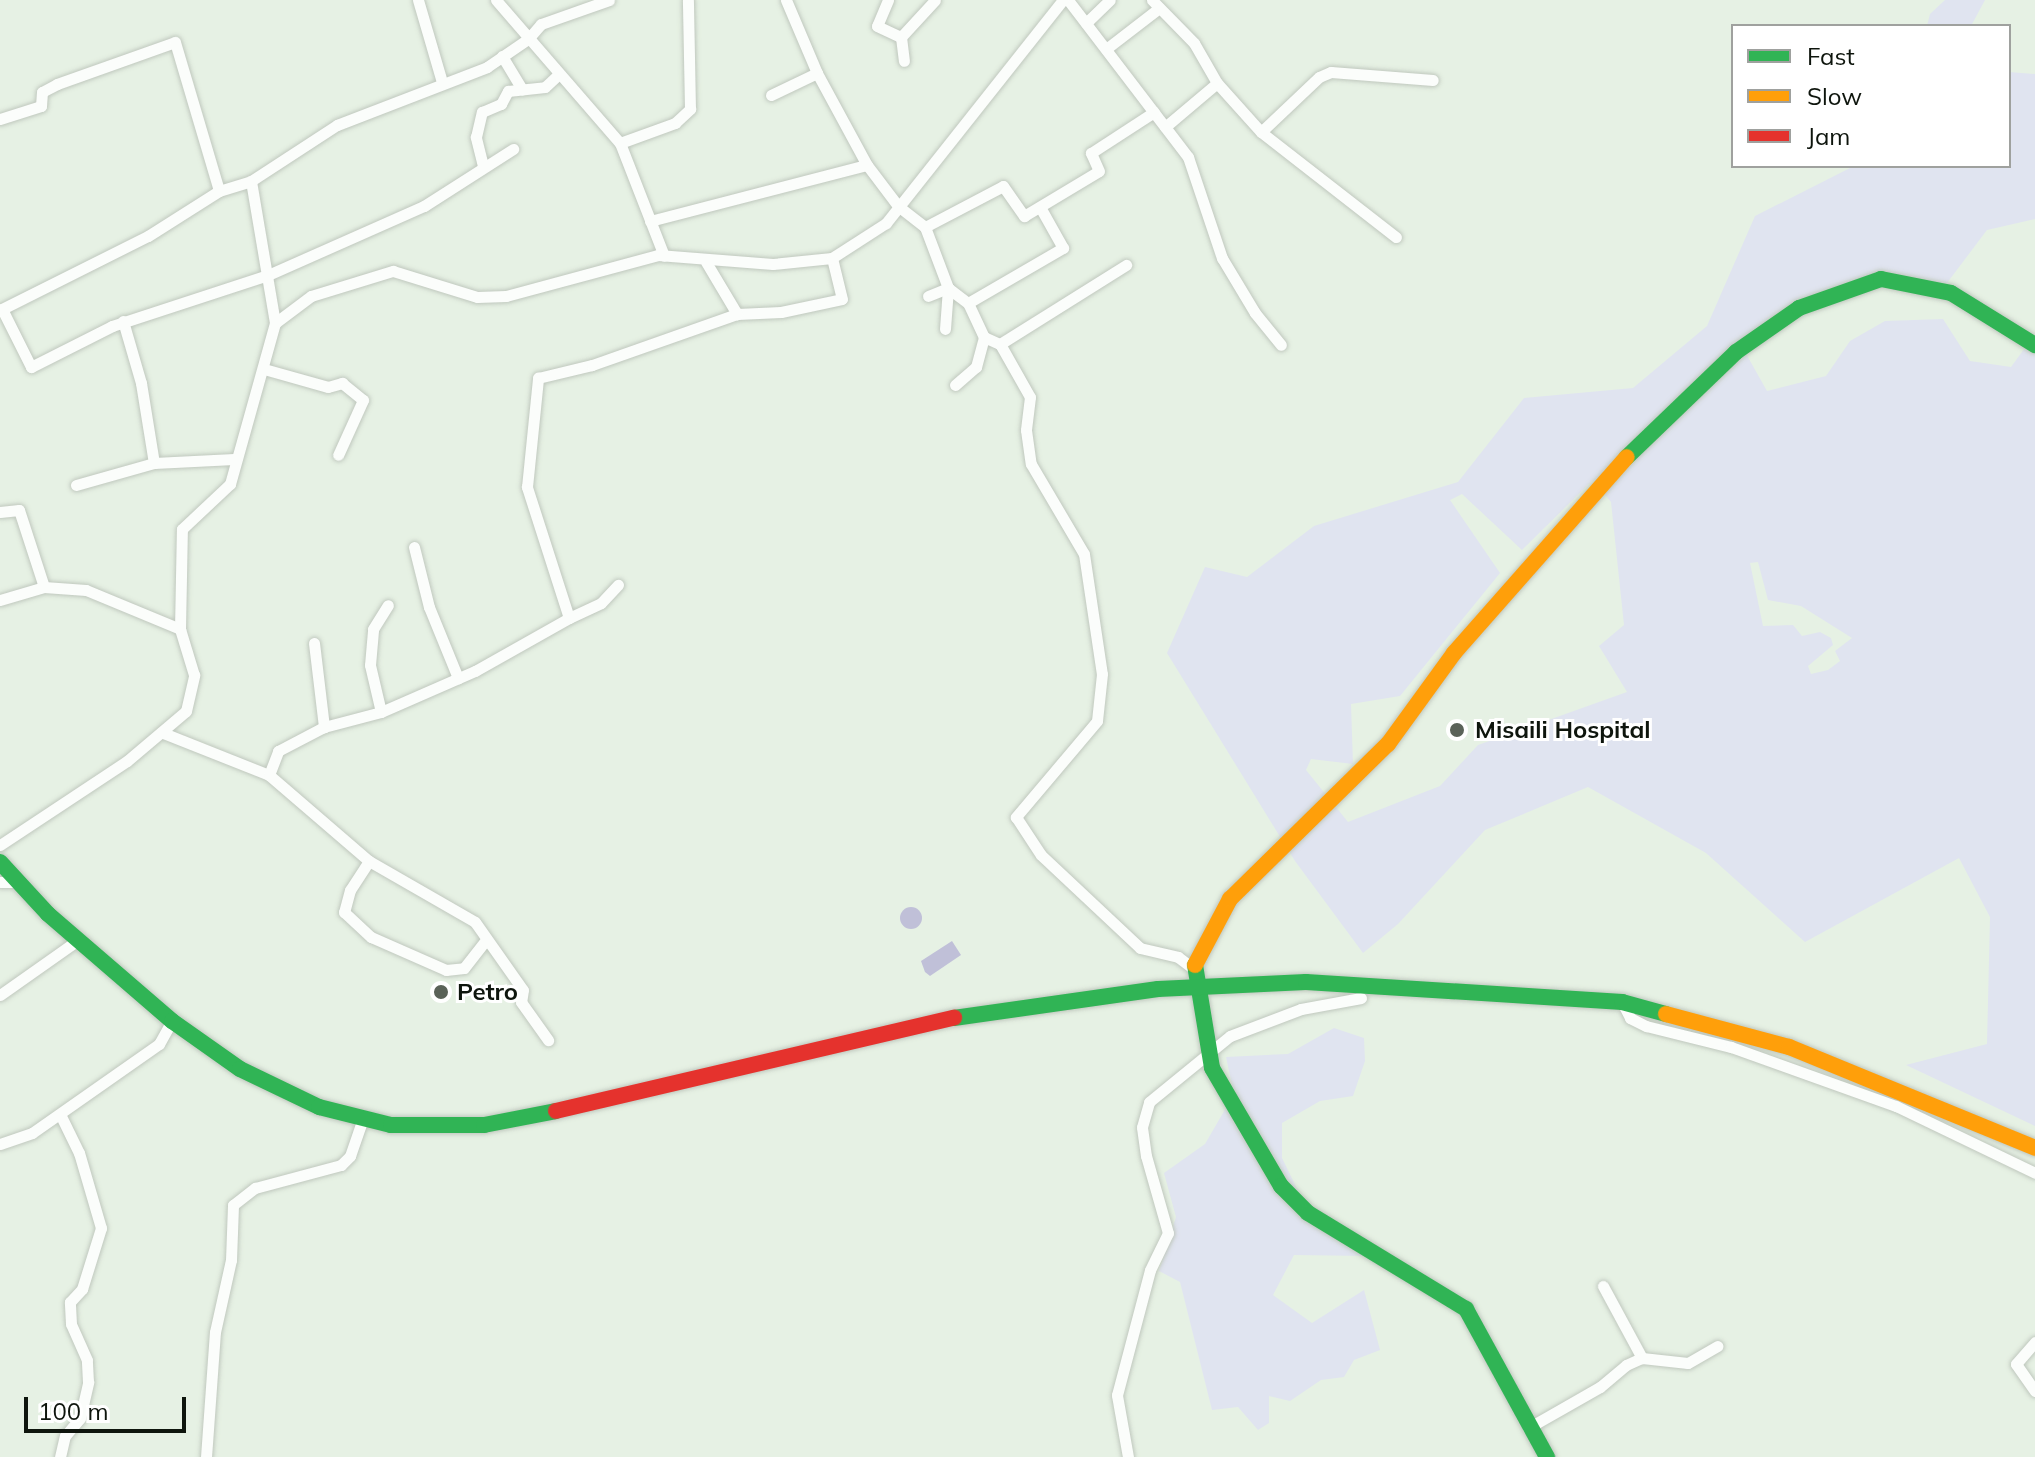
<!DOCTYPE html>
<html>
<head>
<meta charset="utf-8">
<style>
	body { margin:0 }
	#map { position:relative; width:2035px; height:1457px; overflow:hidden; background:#e6f1e4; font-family:Mulish,sans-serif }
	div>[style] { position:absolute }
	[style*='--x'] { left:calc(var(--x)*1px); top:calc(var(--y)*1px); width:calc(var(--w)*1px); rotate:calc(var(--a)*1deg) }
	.green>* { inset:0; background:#e0e4f0 }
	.water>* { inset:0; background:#c0c0d8 }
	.round { border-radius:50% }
	.roads { filter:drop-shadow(0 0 2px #c0c8be) drop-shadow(0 0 2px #c0c8be) }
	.street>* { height:11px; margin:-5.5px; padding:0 5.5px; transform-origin:5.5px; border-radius:5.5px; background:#fbfdfb }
	.fast>* { height:16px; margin:-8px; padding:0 8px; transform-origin:8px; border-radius:8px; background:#30b455 }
	.slow>* { height:16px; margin:-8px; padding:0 8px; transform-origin:8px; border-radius:8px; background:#ff9f0a }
	.jam>* { height:16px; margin:-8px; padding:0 8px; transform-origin:8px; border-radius:8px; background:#e5322d }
	.dots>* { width:22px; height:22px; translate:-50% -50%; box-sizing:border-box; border:4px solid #fff; border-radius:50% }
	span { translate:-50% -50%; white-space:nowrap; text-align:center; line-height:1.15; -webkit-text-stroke:6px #fff; paint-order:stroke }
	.poi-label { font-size:24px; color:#0e150d; font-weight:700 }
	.left { translate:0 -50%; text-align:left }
	.legend { position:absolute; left:1731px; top:24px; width:280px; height:144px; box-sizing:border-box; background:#fff; border:2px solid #9fa19e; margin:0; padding:10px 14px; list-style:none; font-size:24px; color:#0e150d }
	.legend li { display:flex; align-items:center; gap:16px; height:40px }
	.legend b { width:40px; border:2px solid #9fa19e }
	.scale { position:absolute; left:24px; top:1397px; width:162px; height:36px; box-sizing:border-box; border:4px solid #0e150d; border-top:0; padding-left:10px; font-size:24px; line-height:28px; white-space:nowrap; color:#0e150d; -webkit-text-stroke:6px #fff; paint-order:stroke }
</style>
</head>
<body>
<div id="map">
	<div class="green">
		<i style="clip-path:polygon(1945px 0,1985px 0,1971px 26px,1927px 26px,1930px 14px)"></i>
		<i style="clip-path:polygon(evenodd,2009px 72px,2035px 74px,2035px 219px,1987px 230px,1947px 283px,1875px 277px,1740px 343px,1767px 391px,1826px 376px,1850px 341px,1885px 321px,1943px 319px,1970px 361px,2011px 367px,2035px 334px,2035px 1126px,1906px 1065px,1987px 1044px,1990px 917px,1959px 858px,1805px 942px,1706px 853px,1588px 787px,1485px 830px,1398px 924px,1363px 953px,1295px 861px,1167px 653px,1205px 567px,1247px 577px,1314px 526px,1458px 482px,1524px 398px,1633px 388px,1707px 326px,1755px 216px,1854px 166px,2009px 166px,2009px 72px,1593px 480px,1611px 502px,1624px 625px,1599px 646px,1627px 692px,1478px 745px,1440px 786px,1348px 822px,1306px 770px,1311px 759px,1353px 764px,1351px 704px,1400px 696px,1500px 573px,1450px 500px,1462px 494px,1522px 550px,1593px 480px,2009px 72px,1758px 562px,1768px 600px,1801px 606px,1852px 638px,1835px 651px,1840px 661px,1828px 670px,1811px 674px,1808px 666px,1833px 645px,1831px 638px,1820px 632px,1802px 636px,1793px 625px,1763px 626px,1750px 563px,1758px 562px)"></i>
		<i style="clip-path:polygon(1334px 1028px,1364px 1038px,1365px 1061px,1353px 1096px,1320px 1101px,1282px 1123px,1282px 1158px,1304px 1203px,1364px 1238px,1369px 1256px,1294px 1255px,1273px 1295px,1312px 1323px,1364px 1290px,1380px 1350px,1354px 1360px,1344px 1377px,1321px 1380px,1290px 1401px,1269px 1396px,1269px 1423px,1258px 1430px,1238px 1407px,1212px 1410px,1180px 1282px,1159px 1271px,1176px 1217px,1164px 1173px,1205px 1144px,1234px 1094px,1226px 1057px,1288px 1054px)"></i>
	</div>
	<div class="water">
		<i class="round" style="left:900px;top:907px;width:22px;height:22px"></i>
		<i style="clip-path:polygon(952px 941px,961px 955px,930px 976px,925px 972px,921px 961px)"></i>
	</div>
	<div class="roads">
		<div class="street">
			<i style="--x:418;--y:0;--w:85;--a:73.7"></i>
			<i style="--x:496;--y:0;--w:189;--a:49.1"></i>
			<i style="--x:620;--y:143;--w:121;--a:68.7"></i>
			<i style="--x:786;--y:0;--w:79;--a:67"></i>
			<i style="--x:817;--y:73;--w:105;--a:61.5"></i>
			<i style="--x:867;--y:165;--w:51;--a:52.9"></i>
			<i style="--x:898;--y:206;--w:34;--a:38"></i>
			<i style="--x:925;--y:227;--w:65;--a:69.3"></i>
			<i style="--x:948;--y:288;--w:25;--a:37"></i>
			<i style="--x:968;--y:303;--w:38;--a:65"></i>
			<i style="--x:984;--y:337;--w:17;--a:24"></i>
			<i style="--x:1000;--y:344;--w:61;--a:60.5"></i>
			<i style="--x:1030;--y:397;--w:33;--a:97"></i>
			<i style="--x:1026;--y:430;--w:34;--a:82"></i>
			<i style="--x:1031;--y:464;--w:104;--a:59.5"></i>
			<i style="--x:1084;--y:554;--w:121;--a:81.5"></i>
			<i style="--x:1102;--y:674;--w:47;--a:96.1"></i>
			<i style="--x:1097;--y:721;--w:126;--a:130.2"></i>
			<i style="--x:1016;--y:817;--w:45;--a:56.7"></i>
			<i style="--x:1041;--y:855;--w:136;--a:43.2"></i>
			<i style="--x:1140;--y:948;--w:39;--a:13"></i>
			<i style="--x:1178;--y:957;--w:20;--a:37"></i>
			<i style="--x:888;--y:0;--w:28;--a:113"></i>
			<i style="--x:877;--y:26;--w:26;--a:25"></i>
			<i style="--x:901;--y:37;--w:24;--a:83"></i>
			<i style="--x:1068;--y:0;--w:198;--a:52.6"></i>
			<i style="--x:1188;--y:157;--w:107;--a:71.4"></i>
			<i style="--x:1222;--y:258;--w:64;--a:59"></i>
			<i style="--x:1255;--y:313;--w:41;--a:50.9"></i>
			<i style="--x:1152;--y:0;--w:60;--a:45.7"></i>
			<i style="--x:1194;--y:43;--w:46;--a:60.1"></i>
			<i style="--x:1217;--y:83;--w:66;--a:48.1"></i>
			<i style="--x:1261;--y:132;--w:171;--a:37.9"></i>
			<i style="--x:1086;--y:23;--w:33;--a:-44"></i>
			<i style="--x:901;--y:37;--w:50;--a:-47.4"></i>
			<i style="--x:1106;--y:49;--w:67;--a:-37.7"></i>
			<i style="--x:502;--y:56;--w:39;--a:59"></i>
			<i style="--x:771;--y:95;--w:51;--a:-25.6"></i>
			<i style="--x:0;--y:119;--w:43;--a:-17.6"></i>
			<i style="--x:41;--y:106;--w:14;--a:-86"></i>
			<i style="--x:42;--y:92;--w:17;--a:-28"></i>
			<i style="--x:57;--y:84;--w:125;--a:-19.6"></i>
			<i style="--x:175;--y:42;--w:155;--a:73.5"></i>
			<i style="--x:1165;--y:127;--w:68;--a:-40.2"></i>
			<i style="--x:1261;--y:132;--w:80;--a:-43.5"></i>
			<i style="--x:1319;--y:77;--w:13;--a:-23"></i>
			<i style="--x:1331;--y:72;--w:102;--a:4.5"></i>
			<i style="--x:620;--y:143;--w:59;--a:-20"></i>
			<i style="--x:675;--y:123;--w:21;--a:-43"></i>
			<i style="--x:690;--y:109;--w:109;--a:-91.1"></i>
			<i style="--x:483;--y:166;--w:30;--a:-104"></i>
			<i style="--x:476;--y:137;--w:26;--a:-77"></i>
			<i style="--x:482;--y:112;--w:21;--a:-23"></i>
			<i style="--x:501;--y:104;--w:15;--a:-62"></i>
			<i style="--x:508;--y:91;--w:37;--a:-6"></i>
			<i style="--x:545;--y:87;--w:19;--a:-43"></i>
			<i style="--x:251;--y:181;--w:144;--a:80.4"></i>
			<i style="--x:650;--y:221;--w:224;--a:-14.5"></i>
			<i style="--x:925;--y:227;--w:88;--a:-27.7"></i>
			<i style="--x:1003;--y:186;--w:37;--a:55"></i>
			<i style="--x:1024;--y:216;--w:87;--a:-31"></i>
			<i style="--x:1099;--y:171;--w:20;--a:-114"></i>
			<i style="--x:1091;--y:153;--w:75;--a:-33.1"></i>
			<i style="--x:706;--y:262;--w:61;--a:59.2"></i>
			<i style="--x:737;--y:314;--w:44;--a:-2.6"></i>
			<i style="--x:781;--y:312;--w:62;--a:-12"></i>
			<i style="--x:842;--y:299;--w:42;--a:-103.7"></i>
			<i style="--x:928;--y:296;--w:22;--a:-22"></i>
			<i style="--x:948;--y:288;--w:41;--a:94.2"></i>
			<i style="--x:968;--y:303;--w:110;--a:-30.1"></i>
			<i style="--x:1063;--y:248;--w:47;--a:-119.3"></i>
			<i style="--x:2;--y:309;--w:65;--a:63.4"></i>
			<i style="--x:31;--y:367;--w:91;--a:-26.8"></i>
			<i style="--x:112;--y:326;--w:164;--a:-18.1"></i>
			<i style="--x:268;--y:275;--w:171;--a:-23.9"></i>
			<i style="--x:424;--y:206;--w:106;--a:-32.6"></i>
			<i style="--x:0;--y:310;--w:165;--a:-26.6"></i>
			<i style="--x:148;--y:236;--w:84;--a:-32.4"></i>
			<i style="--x:219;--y:191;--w:34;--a:-17"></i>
			<i style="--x:251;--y:181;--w:103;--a:-33.1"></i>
			<i style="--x:337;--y:125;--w:161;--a:-21.1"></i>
			<i style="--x:487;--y:67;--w:50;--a:-34.3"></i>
			<i style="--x:528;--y:39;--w:20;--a:-49"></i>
			<i style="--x:541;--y:24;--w:72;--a:-19.4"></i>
			<i style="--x:123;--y:321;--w:65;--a:73.8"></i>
			<i style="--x:141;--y:383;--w:81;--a:80.8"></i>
			<i style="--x:1000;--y:344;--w:149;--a:-32.1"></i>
			<i style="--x:264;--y:369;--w:66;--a:15.7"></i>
			<i style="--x:328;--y:387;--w:15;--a:-16"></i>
			<i style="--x:342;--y:383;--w:27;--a:39"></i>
			<i style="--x:363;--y:400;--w:60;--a:114.4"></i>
			<i style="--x:955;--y:385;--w:28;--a:-41"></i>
			<i style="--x:976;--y:367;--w:31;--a:-75"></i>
			<i style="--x:76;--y:485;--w:81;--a:-15.8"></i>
			<i style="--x:154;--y:463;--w:80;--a:-2.9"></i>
			<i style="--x:0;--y:512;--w:19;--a:-6"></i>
			<i style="--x:19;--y:510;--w:81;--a:72"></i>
			<i style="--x:414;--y:547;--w:62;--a:76"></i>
			<i style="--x:429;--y:607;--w:77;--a:67.8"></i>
			<i style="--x:0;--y:600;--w:46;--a:-16.5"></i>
			<i style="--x:44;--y:587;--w:42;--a:4.1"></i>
			<i style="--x:86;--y:590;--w:102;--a:22.5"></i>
			<i style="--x:569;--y:618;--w:35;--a:-25"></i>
			<i style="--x:601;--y:603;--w:25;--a:-47"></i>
			<i style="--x:314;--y:643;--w:85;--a:83.2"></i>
			<i style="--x:381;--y:712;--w:48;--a:-103.2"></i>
			<i style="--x:370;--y:665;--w:36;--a:-85"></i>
			<i style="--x:373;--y:629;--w:28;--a:-58"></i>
			<i style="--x:163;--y:733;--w:114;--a:21.6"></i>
			<i style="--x:269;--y:775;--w:132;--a:40.7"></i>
			<i style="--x:369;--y:861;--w:122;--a:29.9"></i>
			<i style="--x:475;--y:922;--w:83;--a:54.8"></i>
			<i style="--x:523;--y:990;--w:12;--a:99"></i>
			<i style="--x:521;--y:1002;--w:47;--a:54.6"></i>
			<i style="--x:269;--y:775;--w:26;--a:-69"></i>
			<i style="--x:278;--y:751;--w:52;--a:-27.6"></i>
			<i style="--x:324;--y:727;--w:59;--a:-14.7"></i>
			<i style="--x:381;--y:712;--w:103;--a:-23.6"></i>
			<i style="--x:475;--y:671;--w:108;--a:-29.4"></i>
			<i style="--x:569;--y:618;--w:138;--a:-107.8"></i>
			<i style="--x:527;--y:487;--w:110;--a:-84.2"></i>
			<i style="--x:538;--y:378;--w:56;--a:-13.5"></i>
			<i style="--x:592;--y:365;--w:154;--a:-19.4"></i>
			<i style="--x:0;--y:845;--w:152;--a:-33.5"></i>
			<i style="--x:127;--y:761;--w:77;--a:-40.3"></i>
			<i style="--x:186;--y:711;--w:37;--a:-77"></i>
			<i style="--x:194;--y:675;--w:48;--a:-106.9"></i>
			<i style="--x:180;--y:629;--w:100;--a:-88.9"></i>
			<i style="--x:182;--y:529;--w:66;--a:-43.2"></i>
			<i style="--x:230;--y:484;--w:167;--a:-74.4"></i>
			<i style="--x:275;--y:323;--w:45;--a:-36.9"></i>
			<i style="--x:311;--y:296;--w:86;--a:-17"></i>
			<i style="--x:393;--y:271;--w:88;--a:17.2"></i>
			<i style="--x:477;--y:297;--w:29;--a:-2"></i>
			<i style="--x:506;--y:296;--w:157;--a:-15.1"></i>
			<i style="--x:658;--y:255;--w:115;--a:4.5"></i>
			<i style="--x:773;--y:264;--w:59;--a:-5.8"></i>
			<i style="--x:832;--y:258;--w:64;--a:-32.9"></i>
			<i style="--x:886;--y:223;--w:285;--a:-51.6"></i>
			<i style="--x:369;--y:861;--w:35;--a:123"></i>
			<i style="--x:350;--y:890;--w:23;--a:105"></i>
			<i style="--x:344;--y:912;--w:37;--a:43"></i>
			<i style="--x:371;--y:937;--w:82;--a:23.7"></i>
			<i style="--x:446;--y:970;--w:18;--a:-6"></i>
			<i style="--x:464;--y:968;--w:36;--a:-52"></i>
			<i style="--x:0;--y:882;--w:17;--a:0"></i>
			<i style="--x:0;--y:995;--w:95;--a:-35.2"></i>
			<i style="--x:1622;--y:1002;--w:18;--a:63"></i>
			<i style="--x:1630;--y:1018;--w:18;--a:27"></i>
			<i style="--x:1646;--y:1026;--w:88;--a:13.9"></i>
			<i style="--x:1731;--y:1047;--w:175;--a:19.7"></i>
			<i style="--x:1896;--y:1106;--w:154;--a:25.7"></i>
			<i style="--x:0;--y:1144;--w:34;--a:-19"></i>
			<i style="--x:32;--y:1133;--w:155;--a:-35"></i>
			<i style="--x:159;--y:1044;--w:26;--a:-61"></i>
			<i style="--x:1603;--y:1286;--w:82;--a:61.6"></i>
			<i style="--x:2035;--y:1342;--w:29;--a:131"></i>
			<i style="--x:2016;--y:1364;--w:33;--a:55"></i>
			<i style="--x:1528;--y:1428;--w:83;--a:-29.7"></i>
			<i style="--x:1600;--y:1387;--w:34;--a:-40"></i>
			<i style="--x:1626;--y:1365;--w:17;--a:-24"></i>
			<i style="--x:1642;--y:1358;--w:46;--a:6.2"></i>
			<i style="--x:1688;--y:1363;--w:34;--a:-30"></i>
			<i style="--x:60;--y:1457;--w:22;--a:-77"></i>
			<i style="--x:65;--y:1436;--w:23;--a:-50"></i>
			<i style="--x:80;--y:1418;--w:37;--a:-77"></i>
			<i style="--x:88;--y:1382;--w:22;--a:-93"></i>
			<i style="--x:87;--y:1360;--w:39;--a:-114"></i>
			<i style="--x:71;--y:1324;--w:22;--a:-93"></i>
			<i style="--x:70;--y:1302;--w:18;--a:-47"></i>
			<i style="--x:82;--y:1289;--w:64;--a:-72.7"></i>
			<i style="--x:101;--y:1228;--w:78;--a:-106.3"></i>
			<i style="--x:79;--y:1153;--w:43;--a:-116"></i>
			<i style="--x:206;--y:1457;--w:125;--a:-85.9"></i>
			<i style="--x:215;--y:1332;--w:74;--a:-77.5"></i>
			<i style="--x:231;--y:1260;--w:55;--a:-87.9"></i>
			<i style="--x:233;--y:1205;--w:28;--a:-38"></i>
			<i style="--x:255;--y:1188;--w:89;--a:-15"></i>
			<i style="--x:341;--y:1165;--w:13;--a:-45"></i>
			<i style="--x:350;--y:1156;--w:39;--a:-71"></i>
			<i style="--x:1128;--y:1457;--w:63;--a:-100.1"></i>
			<i style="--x:1117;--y:1395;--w:129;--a:-75.2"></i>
			<i style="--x:1150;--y:1270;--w:41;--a:-64.1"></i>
			<i style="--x:1168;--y:1233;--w:80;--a:-105.9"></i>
			<i style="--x:1146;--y:1156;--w:29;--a:-98"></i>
			<i style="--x:1142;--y:1127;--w:26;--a:-74"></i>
			<i style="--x:1149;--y:1102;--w:104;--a:-39.2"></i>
			<i style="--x:1230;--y:1036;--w:76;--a:-20.8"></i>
			<i style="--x:1301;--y:1009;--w:61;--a:-10.4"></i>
		</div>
		<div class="fast">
			<i style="--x:1627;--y:457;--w:151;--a:-43.9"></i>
			<i style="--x:1736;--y:352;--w:77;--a:-34.9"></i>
			<i style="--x:1799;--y:308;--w:87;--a:-19.5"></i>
			<i style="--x:1881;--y:279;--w:71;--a:11.3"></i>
			<i style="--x:1951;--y:293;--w:99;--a:31.8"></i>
			<i style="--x:0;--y:862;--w:71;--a:47.3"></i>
			<i style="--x:48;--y:914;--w:164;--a:40.8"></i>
			<i style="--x:172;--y:1021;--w:83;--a:35.2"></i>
			<i style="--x:240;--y:1069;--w:88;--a:25.7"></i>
			<i style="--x:319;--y:1107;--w:74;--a:14"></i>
			<i style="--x:391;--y:1125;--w:93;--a:0"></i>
			<i style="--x:484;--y:1125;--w:73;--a:-11"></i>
			<i style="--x:1195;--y:965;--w:104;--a:80.6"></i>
			<i style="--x:1212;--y:1068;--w:137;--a:59.7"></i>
			<i style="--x:1281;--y:1186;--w:38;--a:45"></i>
			<i style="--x:1308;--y:1213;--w:185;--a:31.3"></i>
			<i style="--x:1466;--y:1309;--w:169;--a:61.3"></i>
			<i style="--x:954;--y:1018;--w:206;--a:-8.1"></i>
			<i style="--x:1158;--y:989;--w:148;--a:-2.7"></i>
			<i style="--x:1306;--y:982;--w:317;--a:3.6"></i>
			<i style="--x:1622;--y:1002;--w:46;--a:15.3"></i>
		</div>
		<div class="slow">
			<i style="--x:1195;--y:965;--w:75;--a:-62.1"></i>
			<i style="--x:1230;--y:899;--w:221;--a:-44.5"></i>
			<i style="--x:1388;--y:744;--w:112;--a:-54"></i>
			<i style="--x:1454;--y:653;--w:261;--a:-48.6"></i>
			<i style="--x:1666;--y:1014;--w:127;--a:15"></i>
			<i style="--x:1789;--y:1047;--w:266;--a:22.3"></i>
		</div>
		<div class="jam">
			<i style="--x:556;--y:1111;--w:409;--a:-13.2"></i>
		</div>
	</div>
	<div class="dots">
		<i style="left:1457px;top:730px;background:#5a6258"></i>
		<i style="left:441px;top:992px;background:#5a6258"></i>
	</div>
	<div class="poi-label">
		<span class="left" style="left:1475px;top:730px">Misaili Hospital</span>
		<span class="left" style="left:457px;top:992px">Petro</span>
	</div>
	<ul class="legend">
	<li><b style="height:10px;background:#30b455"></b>Fast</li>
	<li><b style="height:10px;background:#ff9f0a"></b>Slow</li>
	<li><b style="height:10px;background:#e5322d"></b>Jam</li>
	</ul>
	<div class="scale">100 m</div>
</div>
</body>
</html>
